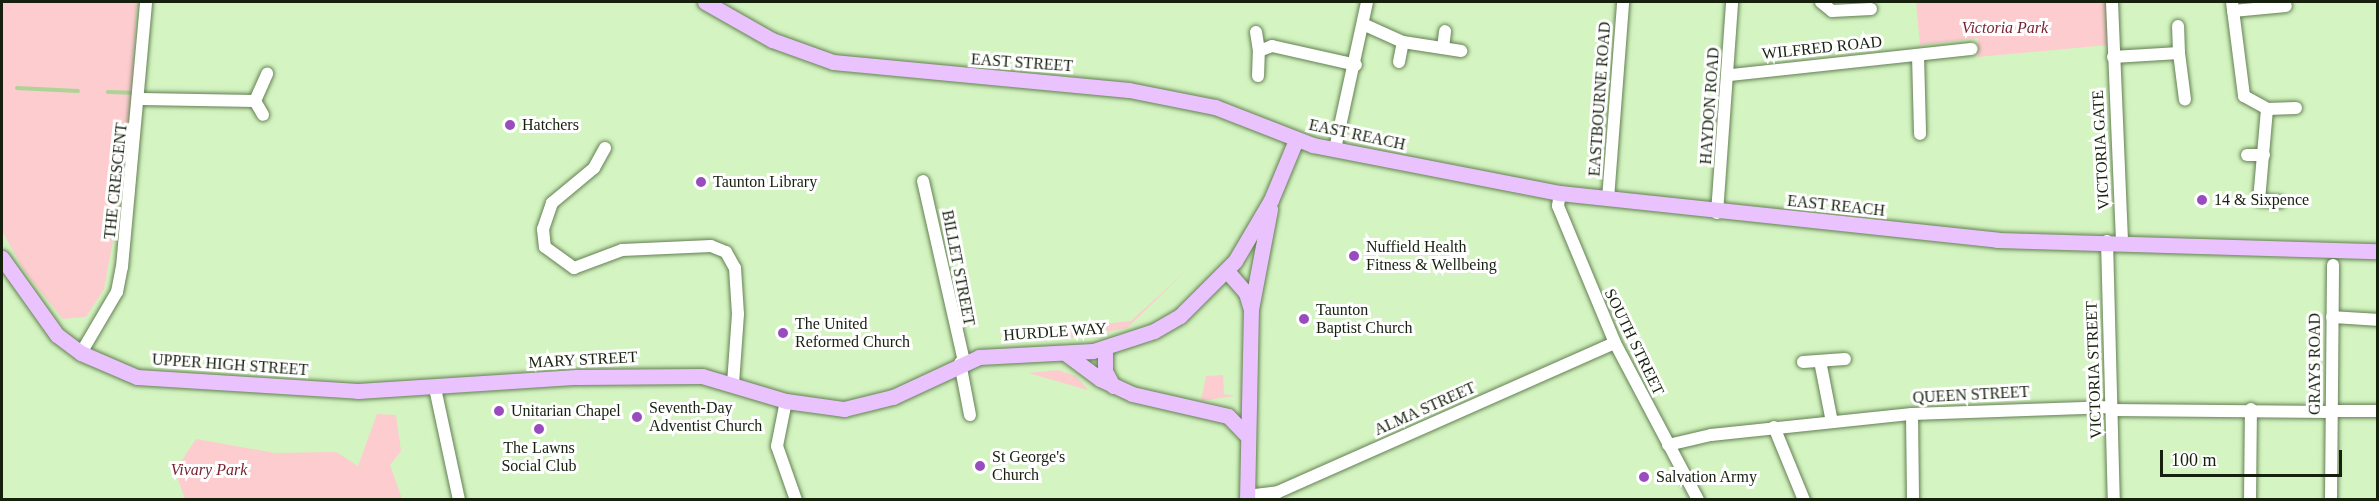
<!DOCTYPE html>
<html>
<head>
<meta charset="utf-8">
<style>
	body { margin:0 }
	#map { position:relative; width:2379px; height:501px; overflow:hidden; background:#d4f4c1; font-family:Georgia,serif }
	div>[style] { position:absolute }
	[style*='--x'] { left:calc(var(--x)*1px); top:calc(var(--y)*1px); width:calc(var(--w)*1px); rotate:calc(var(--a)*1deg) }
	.green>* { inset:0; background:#fdcccf }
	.stream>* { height:4px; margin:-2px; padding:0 2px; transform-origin:2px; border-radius:2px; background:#add395 }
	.roads { filter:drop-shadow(0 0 2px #648053) drop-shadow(0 0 2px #648053) }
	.minor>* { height:12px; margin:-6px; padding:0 6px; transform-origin:6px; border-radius:6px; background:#fff }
	.major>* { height:15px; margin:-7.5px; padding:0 7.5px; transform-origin:7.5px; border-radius:7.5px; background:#eac3fe }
	.dots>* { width:16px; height:16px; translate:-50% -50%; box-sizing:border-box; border:3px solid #fff; border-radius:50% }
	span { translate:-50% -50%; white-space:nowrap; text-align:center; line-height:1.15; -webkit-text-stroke:6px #fff; paint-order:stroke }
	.park-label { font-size:16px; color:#771e2f; font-style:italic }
	.street-label { font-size:16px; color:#15200d }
	.poi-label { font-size:16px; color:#15200d }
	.left { translate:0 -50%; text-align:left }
	.frame { position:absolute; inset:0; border:3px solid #15200d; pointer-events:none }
	.scale { position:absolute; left:2160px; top:450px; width:182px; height:27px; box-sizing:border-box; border:3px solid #15200d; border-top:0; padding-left:8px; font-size:18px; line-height:21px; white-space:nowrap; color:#15200d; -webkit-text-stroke:4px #fff; paint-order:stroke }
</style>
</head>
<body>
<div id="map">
	<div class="green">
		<i style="clip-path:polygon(2px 2px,137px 2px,128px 160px,104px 289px,86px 317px,63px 319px,25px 272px,2px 231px)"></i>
		<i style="clip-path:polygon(1916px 2px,2108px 2px,2108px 45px,1978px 57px,1978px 38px,1920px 45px)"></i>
		<i style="clip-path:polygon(1186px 271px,1127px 328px,1058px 340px,1054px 329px,1131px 321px)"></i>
		<i style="clip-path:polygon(1058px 370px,1076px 376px,1088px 390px,1028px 373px)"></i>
		<i style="clip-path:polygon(1223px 375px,1224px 394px,1235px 396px,1201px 401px,1206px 376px)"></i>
		<i style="clip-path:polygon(377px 414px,396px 415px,401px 451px,390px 465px,402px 499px,185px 499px,175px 471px,196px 439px,275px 453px,336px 452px,358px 466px)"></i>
	</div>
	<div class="stream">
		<i style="--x:17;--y:88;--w:61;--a:2.8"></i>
		<i style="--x:108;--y:92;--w:24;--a:2"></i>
	</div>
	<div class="roads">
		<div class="minor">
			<i style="--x:1821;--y:2;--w:14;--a:39"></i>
			<i style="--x:1832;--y:11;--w:39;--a:-3"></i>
			<i style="--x:2112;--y:2;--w:238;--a:87.6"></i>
			<i style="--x:2232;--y:2;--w:95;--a:82.7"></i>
			<i style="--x:2244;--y:96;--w:26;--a:29"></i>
			<i style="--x:2267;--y:109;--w:29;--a:-2"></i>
			<i style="--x:2233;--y:11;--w:53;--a:-5.4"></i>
			<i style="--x:1365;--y:25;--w:42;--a:24.1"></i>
			<i style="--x:1403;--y:42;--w:59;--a:8.8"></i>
			<i style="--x:1256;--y:32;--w:19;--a:81"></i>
			<i style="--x:1443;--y:48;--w:17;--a:-83"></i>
			<i style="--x:2179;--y:53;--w:47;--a:82.7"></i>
			<i style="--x:1918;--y:55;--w:79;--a:88.5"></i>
			<i style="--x:2113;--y:57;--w:66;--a:-3.5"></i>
			<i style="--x:2179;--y:53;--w:27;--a:-92"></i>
			<i style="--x:1399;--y:62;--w:20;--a:-79"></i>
			<i style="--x:1731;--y:75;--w:242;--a:-6.2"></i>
			<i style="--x:1258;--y:76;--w:25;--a:-88"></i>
			<i style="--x:1259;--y:51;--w:14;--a:-21"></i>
			<i style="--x:1272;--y:46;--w:86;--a:12.7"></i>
			<i style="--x:141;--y:99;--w:114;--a:1"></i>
			<i style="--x:255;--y:101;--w:16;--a:60"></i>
			<i style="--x:255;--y:101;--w:30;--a:-66"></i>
			<i style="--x:2267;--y:109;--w:91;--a:95"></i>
			<i style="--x:2259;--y:200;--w:21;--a:5"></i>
			<i style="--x:605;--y:148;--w:23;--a:119"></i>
			<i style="--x:594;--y:168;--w:55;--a:140.2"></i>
			<i style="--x:552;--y:203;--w:28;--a:109"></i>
			<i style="--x:543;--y:229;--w:18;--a:84"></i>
			<i style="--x:545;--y:247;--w:36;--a:36"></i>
			<i style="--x:574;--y:268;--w:51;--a:-20.6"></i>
			<i style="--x:622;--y:250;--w:89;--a:-2.6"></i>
			<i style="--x:711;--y:246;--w:16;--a:22"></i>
			<i style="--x:726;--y:252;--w:18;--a:61"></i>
			<i style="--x:735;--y:268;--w:46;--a:86.3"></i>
			<i style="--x:738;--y:314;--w:70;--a:94.1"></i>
			<i style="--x:1335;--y:149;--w:150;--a:-77.7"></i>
			<i style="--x:2247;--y:155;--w:17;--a:0"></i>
			<i style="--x:923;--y:181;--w:185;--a:77.2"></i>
			<i style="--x:1560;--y:193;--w:13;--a:99"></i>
			<i style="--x:1558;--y:206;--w:148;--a:67.4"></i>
			<i style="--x:1615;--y:343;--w:178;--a:62.1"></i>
			<i style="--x:1608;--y:199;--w:198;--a:-85.6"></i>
			<i style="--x:1717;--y:213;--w:212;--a:-85.9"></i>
			<i style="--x:2107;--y:241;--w:259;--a:88.5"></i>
			<i style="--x:2332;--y:317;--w:46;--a:3.7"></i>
			<i style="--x:81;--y:353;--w:71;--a:-59.5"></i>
			<i style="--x:117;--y:292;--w:25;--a:-79"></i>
			<i style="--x:122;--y:267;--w:266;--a:-84.8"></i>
			<i style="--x:1820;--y:361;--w:62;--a:78.9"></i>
			<i style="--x:1803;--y:362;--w:42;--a:-4.1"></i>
			<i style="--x:960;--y:363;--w:53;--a:79.1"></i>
			<i style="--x:435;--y:388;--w:115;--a:77.9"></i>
			<i style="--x:786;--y:401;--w:46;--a:101.3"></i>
			<i style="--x:777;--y:446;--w:57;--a:70.6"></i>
			<i style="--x:2112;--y:410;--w:219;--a:0.5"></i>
			<i style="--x:2331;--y:411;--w:47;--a:0"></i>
			<i style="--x:1912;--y:414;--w:86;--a:89.3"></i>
			<i style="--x:1774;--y:427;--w:79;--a:67.7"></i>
			<i style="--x:1668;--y:445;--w:44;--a:-13.1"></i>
			<i style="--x:1711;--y:435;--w:202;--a:-6"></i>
			<i style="--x:1912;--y:414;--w:200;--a:-2"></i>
			<i style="--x:1247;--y:496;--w:31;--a:-7"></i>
			<i style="--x:1278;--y:492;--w:368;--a:-23.9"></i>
			<i style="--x:2250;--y:500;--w:91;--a:-89.4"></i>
			<i style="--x:2331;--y:500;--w:235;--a:-89.5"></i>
		</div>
		<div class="major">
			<i style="--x:705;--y:2;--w:77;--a:29.6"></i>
			<i style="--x:772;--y:40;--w:65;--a:19.8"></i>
			<i style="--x:833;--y:62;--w:297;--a:5.4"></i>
			<i style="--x:1129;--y:90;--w:88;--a:11.2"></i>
			<i style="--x:1215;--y:107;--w:105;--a:21.2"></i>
			<i style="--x:1313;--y:145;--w:252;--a:11"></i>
			<i style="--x:1560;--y:193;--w:440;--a:6.1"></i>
			<i style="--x:1997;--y:240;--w:381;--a:1.7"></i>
			<i style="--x:2;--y:258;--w:95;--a:54.5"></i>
			<i style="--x:57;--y:335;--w:30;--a:37"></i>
			<i style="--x:81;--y:353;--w:61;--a:23.2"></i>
			<i style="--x:137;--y:377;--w:221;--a:3.6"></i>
			<i style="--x:358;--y:391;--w:219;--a:-3.7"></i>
			<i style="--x:577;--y:377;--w:125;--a:-0.5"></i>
			<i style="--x:702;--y:376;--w:88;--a:16.6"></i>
			<i style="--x:786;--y:401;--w:59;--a:7.9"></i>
			<i style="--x:844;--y:409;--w:50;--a:-13.8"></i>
			<i style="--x:893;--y:397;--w:95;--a:-24.9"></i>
			<i style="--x:979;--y:357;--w:114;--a:-3"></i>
			<i style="--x:1093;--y:351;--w:64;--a:-18.2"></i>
			<i style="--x:1154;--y:331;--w:30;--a:-30"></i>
			<i style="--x:1180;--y:316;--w:78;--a:-45"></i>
			<i style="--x:1235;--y:261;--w:71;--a:-59.5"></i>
			<i style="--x:1271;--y:200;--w:65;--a:-67.4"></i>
			<i style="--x:1227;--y:271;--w:29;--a:49"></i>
			<i style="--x:1246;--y:293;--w:17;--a:73"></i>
			<i style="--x:1251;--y:309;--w:191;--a:91.2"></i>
			<i style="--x:1251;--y:309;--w:102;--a:-79.2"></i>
			<i style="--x:1105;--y:349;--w:22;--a:90"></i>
			<i style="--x:1105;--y:371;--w:17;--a:62"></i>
			<i style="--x:1065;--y:353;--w:44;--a:36.6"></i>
			<i style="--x:1100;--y:379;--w:35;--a:25"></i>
			<i style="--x:1132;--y:394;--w:98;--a:12.9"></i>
			<i style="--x:1228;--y:416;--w:29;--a:46"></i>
		</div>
	</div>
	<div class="dots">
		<i style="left:510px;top:125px;background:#994cbd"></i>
		<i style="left:701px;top:182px;background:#994cbd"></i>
		<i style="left:2202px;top:200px;background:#994cbd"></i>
		<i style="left:1354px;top:256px;background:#994cbd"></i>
		<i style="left:1304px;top:319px;background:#994cbd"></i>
		<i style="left:783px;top:333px;background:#994cbd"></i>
		<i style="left:499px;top:411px;background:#994cbd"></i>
		<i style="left:637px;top:417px;background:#994cbd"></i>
		<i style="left:539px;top:429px;background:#994cbd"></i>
		<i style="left:980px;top:466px;background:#994cbd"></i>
		<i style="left:1644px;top:477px;background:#994cbd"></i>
	</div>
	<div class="park-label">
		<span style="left:2005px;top:28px">Victoria Park</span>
		<span style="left:209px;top:470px">Vivary Park</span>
	</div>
	<div class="street-label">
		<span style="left:1822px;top:48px;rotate:-6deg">WILFRED ROAD</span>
		<span style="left:1022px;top:63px;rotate:4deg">EAST STREET</span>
		<span style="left:1600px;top:99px;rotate:-86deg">EASTBOURNE ROAD</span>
		<span style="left:1710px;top:106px;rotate:-86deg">HAYDON ROAD</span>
		<span style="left:1357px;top:135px;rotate:12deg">EAST REACH</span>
		<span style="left:2101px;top:150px;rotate:-93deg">VICTORIA GATE</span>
		<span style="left:116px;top:181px;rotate:-84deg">THE CRESCENT</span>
		<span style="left:1836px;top:206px;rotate:6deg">EAST REACH</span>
		<span style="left:958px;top:268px;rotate:79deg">BILLET STREET</span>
		<span style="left:1055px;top:332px;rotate:-4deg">HURDLE WAY</span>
		<span style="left:1634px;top:342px;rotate:64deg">SOUTH STREET</span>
		<span style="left:583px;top:360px;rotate:-3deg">MARY STREET</span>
		<span style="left:2315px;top:364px;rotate:-90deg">GRAYS ROAD</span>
		<span style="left:230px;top:365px;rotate:4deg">UPPER HIGH STREET</span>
		<span style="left:2094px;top:370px;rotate:-92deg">VICTORIA STREET</span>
		<span style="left:1971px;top:395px;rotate:-3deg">QUEEN STREET</span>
		<span style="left:1425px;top:409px;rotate:-24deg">ALMA STREET</span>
	</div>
	<div class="poi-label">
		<span class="left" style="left:522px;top:125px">Hatchers</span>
		<span class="left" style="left:713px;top:182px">Taunton Library</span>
		<span class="left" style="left:2214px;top:200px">14 &amp; Sixpence</span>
		<span class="left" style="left:1366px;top:256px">Nuffield Health<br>Fitness &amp; Wellbeing</span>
		<span class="left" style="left:1316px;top:319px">Taunton<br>Baptist Church</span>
		<span class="left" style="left:795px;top:333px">The United<br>Reformed Church</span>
		<span class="left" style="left:649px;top:417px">Seventh-Day<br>Adventist Church</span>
		<span class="left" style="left:511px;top:411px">Unitarian Chapel</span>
		<span style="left:539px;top:457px">The Lawns<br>Social Club</span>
		<span class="left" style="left:992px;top:466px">St George's<br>Church</span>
		<span class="left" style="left:1656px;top:477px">Salvation Army</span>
	</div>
	<div class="frame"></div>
	<div class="scale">100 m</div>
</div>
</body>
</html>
